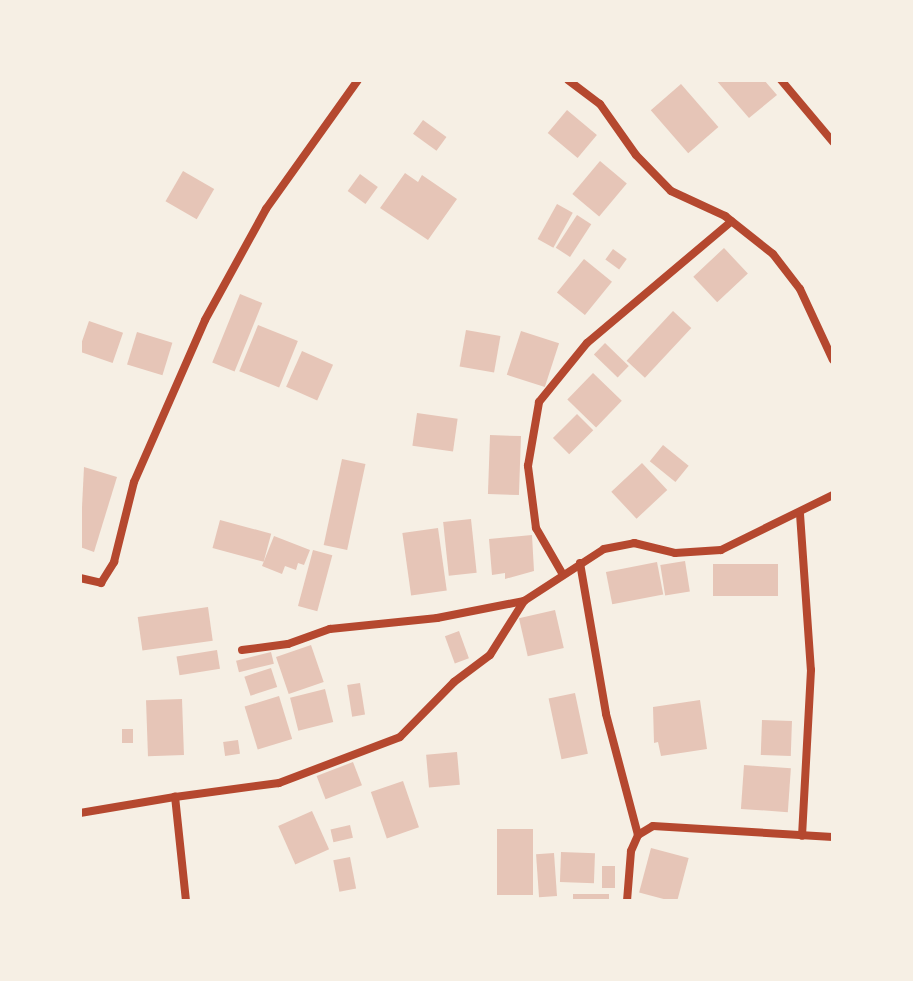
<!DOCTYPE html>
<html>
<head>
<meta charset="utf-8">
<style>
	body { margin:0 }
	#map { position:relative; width:913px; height:981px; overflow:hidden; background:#f6efe4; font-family:"Roboto Serif",serif }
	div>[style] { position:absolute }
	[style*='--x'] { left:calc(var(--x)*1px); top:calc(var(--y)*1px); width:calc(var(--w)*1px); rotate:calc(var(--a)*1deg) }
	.building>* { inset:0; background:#e6c5b7; transform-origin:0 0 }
	.minor>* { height:8px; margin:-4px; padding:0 4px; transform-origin:4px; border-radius:4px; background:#b5482f }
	span { translate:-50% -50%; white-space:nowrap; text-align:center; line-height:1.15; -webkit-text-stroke:6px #f6efe4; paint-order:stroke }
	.frame { position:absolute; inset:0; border:82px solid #f6efe4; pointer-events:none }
</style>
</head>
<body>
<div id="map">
	<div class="building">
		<i style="clip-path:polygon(716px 80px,764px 80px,777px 95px,749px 118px)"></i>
		<i style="left:681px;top:84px;width:57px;height:40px;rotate:49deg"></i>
		<i style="left:567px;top:110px;width:39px;height:30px;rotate:40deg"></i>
		<i style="left:423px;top:120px;width:29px;height:17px;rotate:36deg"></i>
		<i style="left:600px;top:161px;width:35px;height:43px;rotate:40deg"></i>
		<i style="left:183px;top:171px;width:36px;height:35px;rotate:30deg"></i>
		<i style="clip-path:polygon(405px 173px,418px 182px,422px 175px,457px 199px,428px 240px,380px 208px)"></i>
		<i style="left:360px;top:174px;width:22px;height:21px;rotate:36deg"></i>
		<i style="left:557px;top:204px;width:18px;height:40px;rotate:29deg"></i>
		<i style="left:577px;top:215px;width:17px;height:39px;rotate:33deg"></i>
		<i style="left:724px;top:248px;width:35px;height:42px;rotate:47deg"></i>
		<i style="left:613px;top:249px;width:17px;height:13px;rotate:36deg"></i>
		<i style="left:584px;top:259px;width:36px;height:43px;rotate:39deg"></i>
		<i style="left:240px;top:294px;width:24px;height:74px;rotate:22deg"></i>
		<i style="left:673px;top:311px;width:25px;height:68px;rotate:43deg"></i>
		<i style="left:89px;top:321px;width:36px;height:32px;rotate:19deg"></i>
		<i style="left:258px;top:325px;width:43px;height:50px;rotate:22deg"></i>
		<i style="left:466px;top:330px;width:35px;height:37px;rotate:10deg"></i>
		<i style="left:521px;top:331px;width:40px;height:46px;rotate:18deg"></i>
		<i style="left:137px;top:332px;width:37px;height:34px;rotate:17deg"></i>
		<i style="left:605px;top:343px;width:33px;height:16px;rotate:44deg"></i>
		<i style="left:302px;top:351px;width:34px;height:39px;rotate:24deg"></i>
		<i style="left:593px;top:373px;width:40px;height:37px;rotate:44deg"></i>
		<i style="left:417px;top:413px;width:41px;height:33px;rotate:8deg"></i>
		<i style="left:577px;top:414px;width:23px;height:34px;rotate:45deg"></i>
		<i style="left:490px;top:435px;width:31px;height:59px;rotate:2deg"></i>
		<i style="left:663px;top:445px;width:33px;height:21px;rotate:39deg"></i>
		<i style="left:342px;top:459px;width:24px;height:88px;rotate:12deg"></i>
		<i style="left:642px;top:463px;width:37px;height:42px;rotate:47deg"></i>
		<i style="clip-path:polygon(84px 467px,117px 477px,94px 552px,80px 547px)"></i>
		<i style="left:471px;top:519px;width:54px;height:28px;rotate:84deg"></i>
		<i style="left:220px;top:520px;width:53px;height:29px;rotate:15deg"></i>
		<i style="left:438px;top:528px;width:63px;height:36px;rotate:82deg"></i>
		<i style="clip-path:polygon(532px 535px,534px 571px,505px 579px,505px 573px,492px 575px,489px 539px)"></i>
		<i style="clip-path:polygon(274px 536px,310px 550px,304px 565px,298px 563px,296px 570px,285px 566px,282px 574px,262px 566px)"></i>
		<i style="left:313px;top:550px;width:20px;height:58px;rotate:15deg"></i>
		<i style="left:685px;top:561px;width:31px;height:25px;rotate:81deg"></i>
		<i style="left:657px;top:562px;width:33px;height:52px;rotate:79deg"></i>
		<i style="left:778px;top:564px;width:32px;height:65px;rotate:90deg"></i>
		<i style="left:208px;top:607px;width:34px;height:71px;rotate:82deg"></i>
		<i style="left:555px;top:610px;width:39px;height:37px;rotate:77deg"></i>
		<i style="left:459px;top:631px;width:29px;height:15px;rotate:70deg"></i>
		<i style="left:311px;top:645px;width:39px;height:37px;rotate:71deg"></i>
		<i style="left:217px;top:650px;width:19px;height:41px;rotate:81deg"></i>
		<i style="left:271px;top:652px;width:12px;height:36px;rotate:76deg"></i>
		<i style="left:271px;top:668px;width:20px;height:28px;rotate:72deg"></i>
		<i style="left:360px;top:683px;width:32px;height:13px;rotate:81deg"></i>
		<i style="left:325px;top:689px;width:34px;height:36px;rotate:76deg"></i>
		<i style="left:575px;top:693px;width:62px;height:27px;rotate:78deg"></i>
		<i style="left:279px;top:696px;width:45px;height:36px;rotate:73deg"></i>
		<i style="left:182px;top:699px;width:56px;height:36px;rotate:88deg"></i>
		<i style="clip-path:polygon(700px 700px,707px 749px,661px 756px,658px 742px,654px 743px,653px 707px)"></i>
		<i style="left:762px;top:720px;width:30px;height:35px;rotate:2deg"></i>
		<i style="left:122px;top:729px;width:11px;height:14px"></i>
		<i style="left:238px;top:740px;width:14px;height:15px;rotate:82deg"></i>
		<i style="left:457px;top:752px;width:33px;height:31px;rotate:85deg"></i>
		<i style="left:353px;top:762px;width:25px;height:39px;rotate:69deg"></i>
		<i style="left:744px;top:765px;width:47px;height:44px;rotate:4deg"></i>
		<i style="left:403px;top:781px;width:49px;height:34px;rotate:71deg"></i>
		<i style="left:312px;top:811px;width:42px;height:37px;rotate:66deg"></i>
		<i style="left:350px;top:825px;width:13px;height:20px;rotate:77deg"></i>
		<i style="left:497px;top:829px;width:36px;height:66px"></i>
		<i style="left:651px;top:848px;width:39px;height:46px;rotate:15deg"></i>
		<i style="left:561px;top:852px;width:34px;height:30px;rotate:2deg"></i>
		<i style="left:554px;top:853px;width:43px;height:18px;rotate:86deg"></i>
		<i style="left:350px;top:857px;width:32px;height:17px;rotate:79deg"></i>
		<i style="left:602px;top:866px;width:13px;height:22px"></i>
		<i style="left:573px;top:894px;width:36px;height:7px"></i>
	</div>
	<div class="minor">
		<i style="--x:568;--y:80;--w:40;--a:37"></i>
		<i style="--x:600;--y:104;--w:62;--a:54.8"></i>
		<i style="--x:636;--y:155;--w:50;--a:45.8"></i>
		<i style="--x:671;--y:191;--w:60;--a:24.8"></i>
		<i style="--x:725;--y:216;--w:61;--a:38.4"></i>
		<i style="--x:773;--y:254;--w:44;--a:52.4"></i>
		<i style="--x:800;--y:289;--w:78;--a:65.1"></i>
		<i style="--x:781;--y:80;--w:81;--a:50"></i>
		<i style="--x:800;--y:514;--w:156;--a:86"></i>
		<i style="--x:811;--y:670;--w:166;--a:93.1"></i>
		<i style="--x:580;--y:563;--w:153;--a:80.2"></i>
		<i style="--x:606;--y:714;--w:125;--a:75.2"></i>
		<i style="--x:562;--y:573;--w:52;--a:-120"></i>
		<i style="--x:536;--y:528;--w:63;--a:-97.4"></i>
		<i style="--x:528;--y:466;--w:65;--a:-80.2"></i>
		<i style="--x:539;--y:402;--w:76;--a:-50.9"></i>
		<i style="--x:587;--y:343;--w:189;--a:-40.1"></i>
		<i style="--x:80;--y:578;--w:22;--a:13"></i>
		<i style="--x:101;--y:583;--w:25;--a:-58"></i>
		<i style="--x:114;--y:562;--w:82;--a:-76"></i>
		<i style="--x:134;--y:482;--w:177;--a:-66.3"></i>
		<i style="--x:205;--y:320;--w:127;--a:-61.2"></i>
		<i style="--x:266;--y:209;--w:158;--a:-54.5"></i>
		<i style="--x:242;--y:650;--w:46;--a:-7.4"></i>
		<i style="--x:288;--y:644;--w:45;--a:-19.7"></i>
		<i style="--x:330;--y:629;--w:108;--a:-5.9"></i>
		<i style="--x:437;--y:618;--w:89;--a:-11.1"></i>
		<i style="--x:80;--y:813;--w:96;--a:-9.6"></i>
		<i style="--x:186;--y:901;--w:105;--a:-96"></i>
		<i style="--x:175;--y:797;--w:105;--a:-7.7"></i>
		<i style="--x:279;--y:783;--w:129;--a:-20.8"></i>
		<i style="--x:400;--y:737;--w:77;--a:-45.5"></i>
		<i style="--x:454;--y:682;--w:45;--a:-36.9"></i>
		<i style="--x:490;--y:655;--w:64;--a:-57.8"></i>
		<i style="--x:524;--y:601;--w:95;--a:-33"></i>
		<i style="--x:604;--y:549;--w:31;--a:-11"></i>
		<i style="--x:634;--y:543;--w:42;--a:13.7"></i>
		<i style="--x:675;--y:553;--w:46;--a:-3.7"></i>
		<i style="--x:721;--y:550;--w:125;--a:-26.2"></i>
		<i style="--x:627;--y:901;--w:50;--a:-85.4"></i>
		<i style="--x:631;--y:851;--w:17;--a:-66"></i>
		<i style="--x:638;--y:835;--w:17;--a:-31"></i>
		<i style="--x:653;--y:826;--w:180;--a:3.5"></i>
	</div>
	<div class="frame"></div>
</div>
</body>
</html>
